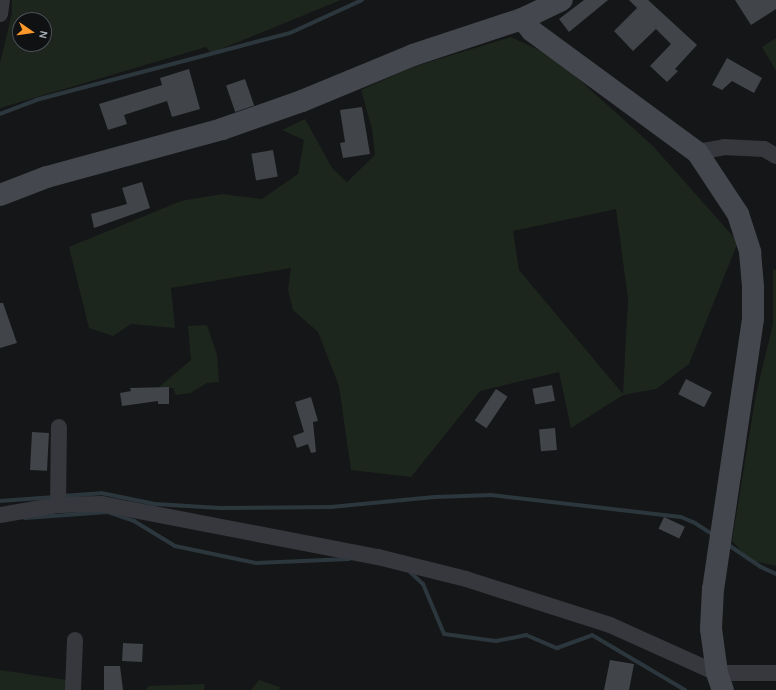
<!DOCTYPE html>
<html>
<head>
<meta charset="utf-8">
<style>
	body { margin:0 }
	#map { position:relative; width:776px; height:690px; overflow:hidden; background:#151618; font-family:Karla,sans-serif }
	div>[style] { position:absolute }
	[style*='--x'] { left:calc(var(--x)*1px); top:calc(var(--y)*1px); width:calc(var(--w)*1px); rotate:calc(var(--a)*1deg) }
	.green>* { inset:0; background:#1d261d }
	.stream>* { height:4px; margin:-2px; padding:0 2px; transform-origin:2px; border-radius:2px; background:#2b373c }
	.building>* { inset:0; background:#414448; transform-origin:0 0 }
	.street>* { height:16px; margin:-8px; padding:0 8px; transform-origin:8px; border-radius:8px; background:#36383d }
	.secondary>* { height:22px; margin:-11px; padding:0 11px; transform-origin:11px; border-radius:11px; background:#44474d }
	span { translate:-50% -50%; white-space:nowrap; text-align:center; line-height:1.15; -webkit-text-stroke:4px #101113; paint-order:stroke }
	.north { position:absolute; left:12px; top:12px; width:40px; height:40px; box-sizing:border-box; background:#101113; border:1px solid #4c5055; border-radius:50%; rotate:103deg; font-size:11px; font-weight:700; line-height:16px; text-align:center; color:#a7afb8 }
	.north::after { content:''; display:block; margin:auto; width:14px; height:18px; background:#fb982a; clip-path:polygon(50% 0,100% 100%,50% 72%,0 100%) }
</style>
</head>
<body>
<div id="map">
	<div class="green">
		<i style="clip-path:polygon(evenodd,12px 0,341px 0,211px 53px,206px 47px,0 108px,0 63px,12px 13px,12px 0,20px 20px,44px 20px,44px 44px,20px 44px,20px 20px)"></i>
		<i style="clip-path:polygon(evenodd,511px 37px,554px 57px,653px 146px,738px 242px,689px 364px,656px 389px,623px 395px,571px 428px,559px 372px,480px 391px,411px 477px,351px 470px,339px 386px,318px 332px,293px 310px,288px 290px,291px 268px,171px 288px,175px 328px,131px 324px,113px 336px,89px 328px,69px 247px,181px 201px,222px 194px,262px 199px,298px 174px,304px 140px,282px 130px,305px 119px,332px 168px,347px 182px,375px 155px,372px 129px,361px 90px,413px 67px,511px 37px,616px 209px,628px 299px,623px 394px,519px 270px,513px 231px,616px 209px)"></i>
		<i style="clip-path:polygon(776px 38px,776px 71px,762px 47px)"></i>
		<i style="clip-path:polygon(773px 269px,776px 270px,776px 566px,750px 560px,732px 541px,756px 394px,773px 324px)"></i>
		<i style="clip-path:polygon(207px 325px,217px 355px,219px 382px,207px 383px,190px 393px,176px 395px,173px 388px,159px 387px,191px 360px,188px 326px)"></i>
		<i style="clip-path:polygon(0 670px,67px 680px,67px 690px,0 690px)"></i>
		<i style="clip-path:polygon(259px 680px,280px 687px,279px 690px,251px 690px)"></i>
		<i style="clip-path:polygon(205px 684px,204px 690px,146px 690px,148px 686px)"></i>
	</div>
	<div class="stream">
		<i style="--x:0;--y:114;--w:39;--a:-21"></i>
		<i style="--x:36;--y:100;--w:263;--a:-14.8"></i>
		<i style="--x:290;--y:33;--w:79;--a:-24.6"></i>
		<i style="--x:62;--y:496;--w:39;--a:-4"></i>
		<i style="--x:101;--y:493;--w:55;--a:11.5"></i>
		<i style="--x:155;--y:504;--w:65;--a:3.5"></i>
		<i style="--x:220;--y:508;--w:111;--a:-0.5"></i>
		<i style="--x:331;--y:507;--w:104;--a:-5.5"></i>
		<i style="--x:435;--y:497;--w:56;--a:-2"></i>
		<i style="--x:491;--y:495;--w:191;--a:6.6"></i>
		<i style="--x:681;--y:517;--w:15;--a:23"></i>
		<i style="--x:695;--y:523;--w:24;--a:33"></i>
		<i style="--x:0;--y:501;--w:55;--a:-4.2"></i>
		<i style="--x:25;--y:518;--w:83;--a:-4.1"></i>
		<i style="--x:108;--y:512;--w:28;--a:19"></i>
		<i style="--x:134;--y:521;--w:48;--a:31.4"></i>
		<i style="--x:175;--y:546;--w:83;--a:11.9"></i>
		<i style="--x:256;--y:563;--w:93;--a:-2.5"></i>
		<i style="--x:727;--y:544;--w:41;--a:34.1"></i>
		<i style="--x:761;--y:567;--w:17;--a:25"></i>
		<i style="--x:409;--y:571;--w:19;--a:43"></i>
		<i style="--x:423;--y:584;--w:54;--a:67.2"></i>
		<i style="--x:444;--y:634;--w:52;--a:7.7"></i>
		<i style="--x:496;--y:641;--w:31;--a:-11"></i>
		<i style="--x:526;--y:635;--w:34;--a:23"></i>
		<i style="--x:557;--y:648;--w:37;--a:-20"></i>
		<i style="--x:592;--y:635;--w:108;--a:30.6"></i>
	</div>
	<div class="building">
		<i style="clip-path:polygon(584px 0,608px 0,569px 32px,559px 19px)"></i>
		<i style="clip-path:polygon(629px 0,648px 0,697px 45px,675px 69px,678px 71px,667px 82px,650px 66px,671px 44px,656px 29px,633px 51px,614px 31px,637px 8px)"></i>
		<i style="clip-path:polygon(735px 0,776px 0,776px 9px,751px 25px)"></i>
		<i style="clip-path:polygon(727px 58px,762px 78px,754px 93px,732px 81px,722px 90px,712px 85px)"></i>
		<i style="clip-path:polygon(189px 69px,200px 109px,172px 117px,167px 101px,124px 115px,127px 124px,108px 130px,99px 104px,162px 85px,160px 78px)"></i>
		<i style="left:245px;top:79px;width:28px;height:20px;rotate:71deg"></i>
		<i style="clip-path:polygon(362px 107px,370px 154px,343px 158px,340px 143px,345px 142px,340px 110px)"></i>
		<i style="left:273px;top:150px;width:27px;height:22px;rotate:80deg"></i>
		<i style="clip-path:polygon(142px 182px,150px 208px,94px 228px,91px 214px,127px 204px,122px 188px)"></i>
		<i style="clip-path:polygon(0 303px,3px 303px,17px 343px,0 348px)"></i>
		<i style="left:686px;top:379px;width:29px;height:17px;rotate:27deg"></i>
		<i style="left:552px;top:385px;width:16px;height:20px;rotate:79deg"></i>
		<i style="clip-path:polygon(169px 387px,169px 404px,158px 404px,158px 401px,122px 406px,120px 393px,131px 391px,130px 388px)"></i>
		<i style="left:496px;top:389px;width:14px;height:38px;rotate:34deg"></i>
		<i style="clip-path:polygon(311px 397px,318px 421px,313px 422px,316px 452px,311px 453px,308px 444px,297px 448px,293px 436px,304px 432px,295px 402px)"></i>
		<i style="left:555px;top:428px;width:22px;height:16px;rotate:85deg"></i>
		<i style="left:32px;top:432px;width:17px;height:38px;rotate:3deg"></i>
		<i style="left:664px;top:517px;width:23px;height:13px;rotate:25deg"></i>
		<i style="left:123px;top:643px;width:20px;height:18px;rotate:3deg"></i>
		<i style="clip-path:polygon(610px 660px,634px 664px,629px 690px,604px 690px)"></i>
		<i style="clip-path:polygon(104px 666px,120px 666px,123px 690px,104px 690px)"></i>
	</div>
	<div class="street">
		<i style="--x:0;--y:14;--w:14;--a:-82"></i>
		<i style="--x:697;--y:152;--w:27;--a:-10"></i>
		<i style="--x:724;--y:147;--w:40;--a:2.9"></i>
		<i style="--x:764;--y:149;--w:14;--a:30"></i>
		<i style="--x:58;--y:505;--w:78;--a:-89.3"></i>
		<i style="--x:0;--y:515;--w:59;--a:-9.8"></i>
		<i style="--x:58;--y:505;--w:44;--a:-1.3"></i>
		<i style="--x:102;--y:504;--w:281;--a:10.9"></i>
		<i style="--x:378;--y:557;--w:91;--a:14"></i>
		<i style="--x:466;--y:579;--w:151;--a:17.7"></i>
		<i style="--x:610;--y:625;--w:117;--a:24.2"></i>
		<i style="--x:717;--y:673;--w:59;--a:0"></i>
		<i style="--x:73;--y:690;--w:50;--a:-87.7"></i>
	</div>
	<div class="secondary">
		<i style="--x:522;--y:19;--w:16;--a:50"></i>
		<i style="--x:532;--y:31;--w:205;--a:36.3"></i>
		<i style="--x:697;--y:152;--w:74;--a:56.5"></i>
		<i style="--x:738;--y:214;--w:40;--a:72"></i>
		<i style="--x:750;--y:252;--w:36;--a:85"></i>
		<i style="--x:753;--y:288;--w:31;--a:90"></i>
		<i style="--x:753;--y:319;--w:273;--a:98.4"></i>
		<i style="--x:713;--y:589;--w:40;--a:92.9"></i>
		<i style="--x:711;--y:629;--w:44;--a:82.2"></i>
		<i style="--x:717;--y:673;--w:18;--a:71"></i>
		<i style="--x:0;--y:195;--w:50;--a:-21"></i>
		<i style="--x:47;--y:177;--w:181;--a:-15.3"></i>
		<i style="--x:222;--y:129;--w:85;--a:-19.3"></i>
		<i style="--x:302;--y:101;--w:120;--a:-22.5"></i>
		<i style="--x:413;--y:55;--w:115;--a:-18.3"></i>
		<i style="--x:522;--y:19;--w:44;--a:-25.4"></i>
	</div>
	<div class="north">N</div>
</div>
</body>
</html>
